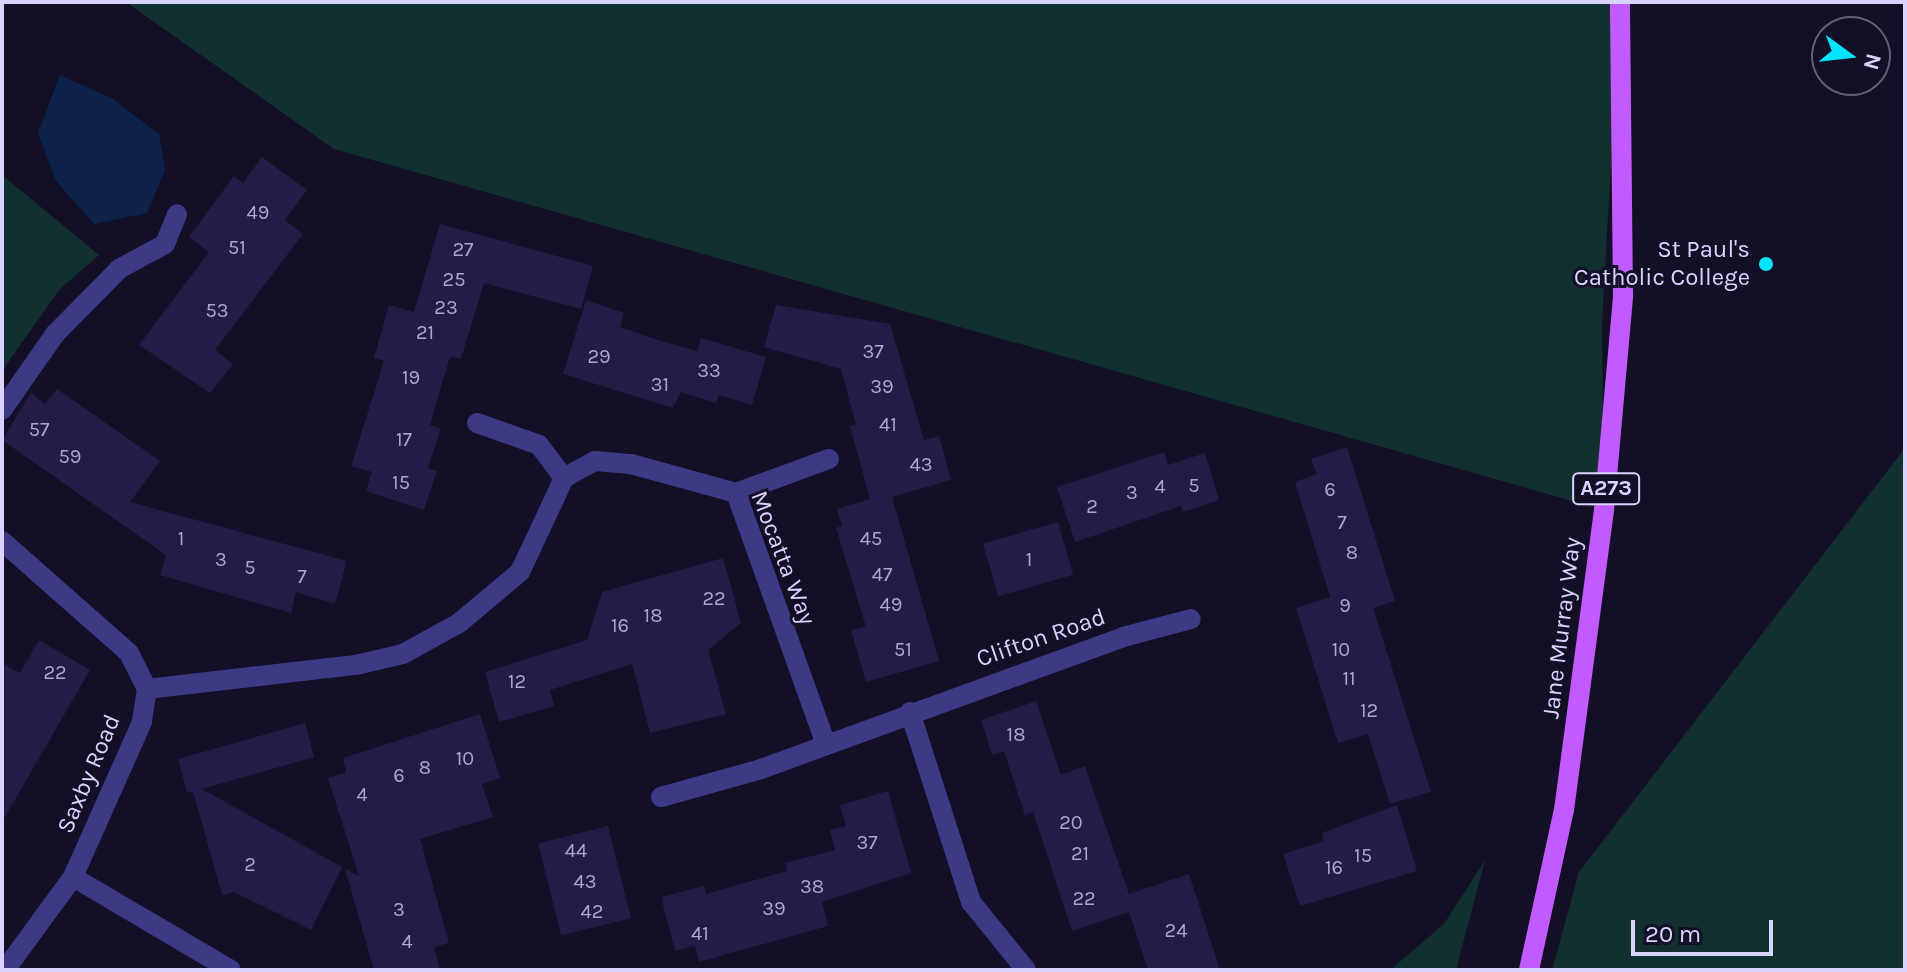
<!DOCTYPE html>
<html>
<head>
<meta charset="utf-8">
<style>
	body { margin:0 }
	#map { position:relative; width:1907px; height:972px; overflow:hidden; background:#130f26; font-family:Karla,sans-serif }
	div>[style] { position:absolute }
	[style*='--x'] { left:calc(var(--x)*1px); top:calc(var(--y)*1px); width:calc(var(--w)*1px); rotate:calc(var(--a)*1deg) }
	.green>* { inset:0; background:#12302f }
	.water>* { inset:0; background:#0c2248 }
	.building>* { inset:0; background:#241b47; transform-origin:0 0 }
	.street>* { height:20px; margin:-10px; padding:0 10px; transform-origin:10px; border-radius:10px; background:#3d3a85 }
	.primary>* { height:20px; margin:-10px; padding:0 10px; transform-origin:10px; border-radius:10px; background:#c25bff }
	.dots>* { width:22px; height:22px; translate:-50% -50%; box-sizing:border-box; border:4px solid #130f26; border-radius:50% }
	span { translate:-50% -50%; white-space:nowrap; text-align:center; line-height:1.15; -webkit-text-stroke:6px #130f26; paint-order:stroke }
	.number-label { font-size:20px; color:#aca6d1 }
	.number-label span { -webkit-text-stroke-width:0 }
	.shield-label span { padding:2px 6px; background:#130f26; border:2px solid; border-radius:6px; -webkit-text-stroke-width:0 }
	.shield-label { font-size:22px; color:#d9d4ff; font-weight:700 }
	.poi-label { font-size:24px; color:#d9d4ff }
	.right { translate:-100% -50%; text-align:right }
	.street-label { font-size:24px; color:#d9d4ff }
	.frame { position:absolute; inset:0; border:4px solid #d9d4ff; pointer-events:none }
	.north { position:absolute; left:1811px; top:16px; width:80px; height:80px; box-sizing:border-box; background:#130f26; border:2px solid #625e7d; border-radius:50%; rotate:105deg; font-size:22px; font-weight:700; line-height:32px; text-align:center; color:#d9d4ff }
	.north::after { content:''; display:block; margin:auto; width:28px; height:36px; background:#00e5ff; clip-path:polygon(50% 0,100% 100%,50% 72%,0 100%) }
	.scale { position:absolute; left:1631px; top:920px; width:142px; height:36px; box-sizing:border-box; border:4px solid #d9d4ff; border-top:0; padding-left:10px; font-size:24px; line-height:28px; white-space:nowrap; color:#d9d4ff; -webkit-text-stroke:6px #130f26; paint-order:stroke }
</style>
</head>
<body>
<div id="map">
	<div class="green">
		<i style="clip-path:polygon(126px 2px,1620px 2px,1602px 325px,1604px 510px,334px 149px)"></i>
		<i style="clip-path:polygon(2px 175px,99px 255px,59px 290px,2px 371px)"></i>
		<i style="clip-path:polygon(1905px 448px,1905px 970px,1552px 970px,1579px 872px)"></i>
		<i style="clip-path:polygon(1485px 860px,1456px 970px,1390px 970px,1444px 924px)"></i>
	</div>
	<div class="water">
		<i style="clip-path:polygon(60px 75px,113px 99px,159px 134px,165px 170px,147px 213px,94px 224px,56px 181px,38px 133px)"></i>
	</div>
	<div class="building">
		<i style="clip-path:polygon(262px 157px,307px 190px,285px 220px,303px 234px,215px 350px,233px 364px,210px 393px,139px 345px,209px 252px,189px 237px,234px 176px,243px 183px)"></i>
		<i style="clip-path:polygon(440px 224px,593px 266px,581px 309px,484px 283px,461px 359px,450px 356px,430px 425px,441px 429px,428px 468px,437px 471px,424px 510px,366px 491px,372px 472px,351px 466px,384px 361px,374px 358px,389px 305px,414px 312px)"></i>
		<i style="clip-path:polygon(586px 300px,624px 313px,620px 327px,661px 341px,697px 351px,701px 338px,766px 357px,752px 405px,719px 395px,716px 403px,681px 392px,673px 408px,563px 374px)"></i>
		<i style="clip-path:polygon(776px 305px,890px 324px,924px 440px,939px 436px,951px 480px,892px 497px,939px 661px,866px 682px,851px 630px,866px 627px,836px 528px,842px 526px,837px 509px,870px 499px,850px 426px,856px 424px,841px 369px,764px 347px)"></i>
		<i style="clip-path:polygon(57px 389px,160px 461px,130px 502px,347px 561px,335px 604px,296px 592px,291px 613px,160px 575px,166px 555px,2px 440px,31px 393px,45px 404px)"></i>
		<i style="clip-path:polygon(1347px 447px,1395px 601px,1373px 608px,1431px 792px,1390px 804px,1368px 734px,1338px 743px,1296px 608px,1330px 597px,1295px 482px,1317px 474px,1311px 459px)"></i>
		<i style="clip-path:polygon(1164px 452px,1168px 465px,1205px 453px,1219px 500px,1183px 512px,1181px 506px,1075px 542px,1057px 487px)"></i>
		<i style="left:1058px;top:522px;width:55px;height:78px;rotate:74deg"></i>
		<i style="clip-path:polygon(723px 558px,741px 623px,708px 650px,726px 714px,650px 733px,632px 664px,550px 690px,554px 706px,499px 722px,485px 672px,587px 640px,602px 592px)"></i>
		<i style="clip-path:polygon(39px 640px,90px 670px,2px 822px,2px 663px,20px 673px)"></i>
		<i style="clip-path:polygon(1036px 701px,1061px 775px,1085px 766px,1129px 894px,1189px 874px,1220px 970px,1148px 970px,1129px 912px,1072px 931px,1033px 812px,1025px 815px,1004px 751px,992px 755px,981px 720px)"></i>
		<i style="clip-path:polygon(480px 714px,500px 778px,482px 784px,493px 817px,420px 839px,449px 943px,434px 947px,440px 970px,374px 970px,345px 869px,359px 876px,328px 778px,346px 772px,343px 758px)"></i>
		<i style="clip-path:polygon(305px 723px,314px 757px,202px 789px,342px 867px,311px 930px,234px 892px,222px 895px,193px 791px,187px 793px,178px 759px)"></i>
		<i style="clip-path:polygon(888px 791px,911px 873px,822px 902px,828px 926px,699px 962px,695px 946px,675px 951px,661px 897px,704px 886px,706px 894px,787px 871px,785px 863px,835px 850px,830px 830px,846px 826px,840px 805px)"></i>
		<i style="clip-path:polygon(1397px 805px,1417px 871px,1300px 906px,1283px 854px,1324px 841px,1322px 833px)"></i>
		<i style="left:608px;top:826px;width:95px;height:72px;rotate:76deg"></i>
	</div>
	<div class="street">
		<i style="--x:2;--y:410;--w:93;--a:-55.1"></i>
		<i style="--x:55;--y:334;--w:91;--a:-45.4"></i>
		<i style="--x:119;--y:269;--w:52;--a:-28.5"></i>
		<i style="--x:165;--y:244;--w:32;--a:-68"></i>
		<i style="--x:477;--y:423;--w:66;--a:19.5"></i>
		<i style="--x:539;--y:445;--w:41;--a:52.9"></i>
		<i style="--x:736;--y:493;--w:99;--a:-20.1"></i>
		<i style="--x:2;--y:541;--w:169;--a:41.4"></i>
		<i style="--x:129;--y:653;--w:40;--a:63.4"></i>
		<i style="--x:147;--y:689;--w:33;--a:99"></i>
		<i style="--x:142;--y:722;--w:170;--a:114"></i>
		<i style="--x:73;--y:877;--w:115;--a:126.2"></i>
		<i style="--x:147;--y:689;--w:210;--a:-6.6"></i>
		<i style="--x:356;--y:665;--w:48;--a:-13.2"></i>
		<i style="--x:403;--y:654;--w:64;--a:-29"></i>
		<i style="--x:459;--y:623;--w:80;--a:-39.9"></i>
		<i style="--x:520;--y:572;--w:104;--a:-64.9"></i>
		<i style="--x:564;--y:478;--w:35;--a:-29"></i>
		<i style="--x:595;--y:461;--w:36;--a:5"></i>
		<i style="--x:631;--y:464;--w:109;--a:15.4"></i>
		<i style="--x:736;--y:493;--w:264;--a:70.3"></i>
		<i style="--x:910;--y:712;--w:200;--a:72.2"></i>
		<i style="--x:971;--y:902;--w:87;--a:51"></i>
		<i style="--x:661;--y:797;--w:104;--a:-15.6"></i>
		<i style="--x:761;--y:769;--w:385;--a:-20"></i>
		<i style="--x:1123;--y:637;--w:70;--a:-14.8"></i>
		<i style="--x:73;--y:877;--w:183;--a:30.5"></i>
	</div>
	<div class="primary">
		<i style="--x:1529;--y:970;--w:164;--a:-77.7"></i>
		<i style="--x:1564;--y:810;--w:303;--a:-82.4"></i>
		<i style="--x:1604;--y:510;--w:215;--a:-84.9"></i>
		<i style="--x:1623;--y:296;--w:294;--a:-90.6"></i>
	</div>
	<div class="dots">
		<i style="left:1766px;top:264px;background:#00e5ff"></i>
	</div>
	<div class="number-label">
		<span style="left:258px;top:212px">49</span>
		<span style="left:237px;top:247px">51</span>
		<span style="left:463px;top:249px">27</span>
		<span style="left:454px;top:279px">25</span>
		<span style="left:446px;top:307px">23</span>
		<span style="left:217px;top:310px">53</span>
		<span style="left:425px;top:332px">21</span>
		<span style="left:873px;top:351px">37</span>
		<span style="left:599px;top:356px">29</span>
		<span style="left:709px;top:370px">33</span>
		<span style="left:411px;top:377px">19</span>
		<span style="left:660px;top:384px">31</span>
		<span style="left:882px;top:386px">39</span>
		<span style="left:888px;top:424px">41</span>
		<span style="left:39px;top:429px">57</span>
		<span style="left:404px;top:439px">17</span>
		<span style="left:70px;top:456px">59</span>
		<span style="left:921px;top:464px">43</span>
		<span style="left:401px;top:482px">15</span>
		<span style="left:1194px;top:485px">5</span>
		<span style="left:1160px;top:486px">4</span>
		<span style="left:1330px;top:489px">6</span>
		<span style="left:1132px;top:492px">3</span>
		<span style="left:1092px;top:506px">2</span>
		<span style="left:1342px;top:522px">7</span>
		<span style="left:181px;top:538px">1</span>
		<span style="left:871px;top:538px">45</span>
		<span style="left:1352px;top:552px">8</span>
		<span style="left:221px;top:559px">3</span>
		<span style="left:1029px;top:559px">1</span>
		<span style="left:250px;top:567px">5</span>
		<span style="left:882px;top:574px">47</span>
		<span style="left:302px;top:576px">7</span>
		<span style="left:714px;top:598px">22</span>
		<span style="left:891px;top:604px">49</span>
		<span style="left:1345px;top:605px">9</span>
		<span style="left:653px;top:615px">18</span>
		<span style="left:620px;top:625px">16</span>
		<span style="left:903px;top:649px">51</span>
		<span style="left:1341px;top:649px">10</span>
		<span style="left:55px;top:672px">22</span>
		<span style="left:1349px;top:678px">11</span>
		<span style="left:517px;top:681px">12</span>
		<span style="left:1369px;top:710px">12</span>
		<span style="left:1016px;top:734px">18</span>
		<span style="left:465px;top:758px">10</span>
		<span style="left:425px;top:767px">8</span>
		<span style="left:399px;top:775px">6</span>
		<span style="left:362px;top:794px">4</span>
		<span style="left:1071px;top:822px">20</span>
		<span style="left:867px;top:842px">37</span>
		<span style="left:576px;top:850px">44</span>
		<span style="left:1080px;top:853px">21</span>
		<span style="left:1363px;top:855px">15</span>
		<span style="left:250px;top:864px">2</span>
		<span style="left:1334px;top:867px">16</span>
		<span style="left:585px;top:881px">43</span>
		<span style="left:812px;top:886px">38</span>
		<span style="left:1084px;top:898px">22</span>
		<span style="left:774px;top:908px">39</span>
		<span style="left:399px;top:909px">3</span>
		<span style="left:592px;top:911px">42</span>
		<span style="left:1176px;top:930px">24</span>
		<span style="left:700px;top:933px">41</span>
		<span style="left:407px;top:941px">4</span>
	</div>
	<div class="shield-label">
		<span style="left:1606px;top:489px">A273</span>
	</div>
	<div class="poi-label">
		<span class="right" style="left:1750px;top:264px">St Paul's<br>Catholic College</span>
	</div>
	<div class="street-label">
		<span style="left:783px;top:558px;rotate:69deg">Mocatta Way</span>
		<span style="left:1562px;top:628px;rotate:-83deg">Jane Murray Way</span>
		<span style="left:1041px;top:638px;rotate:-19deg">Clifton Road</span>
		<span style="left:89px;top:774px;rotate:-67deg">Saxby Road</span>
	</div>
	<div class="frame"></div>
	<div class="north">N</div>
	<div class="scale">20 m</div>
</div>
</body>
</html>
